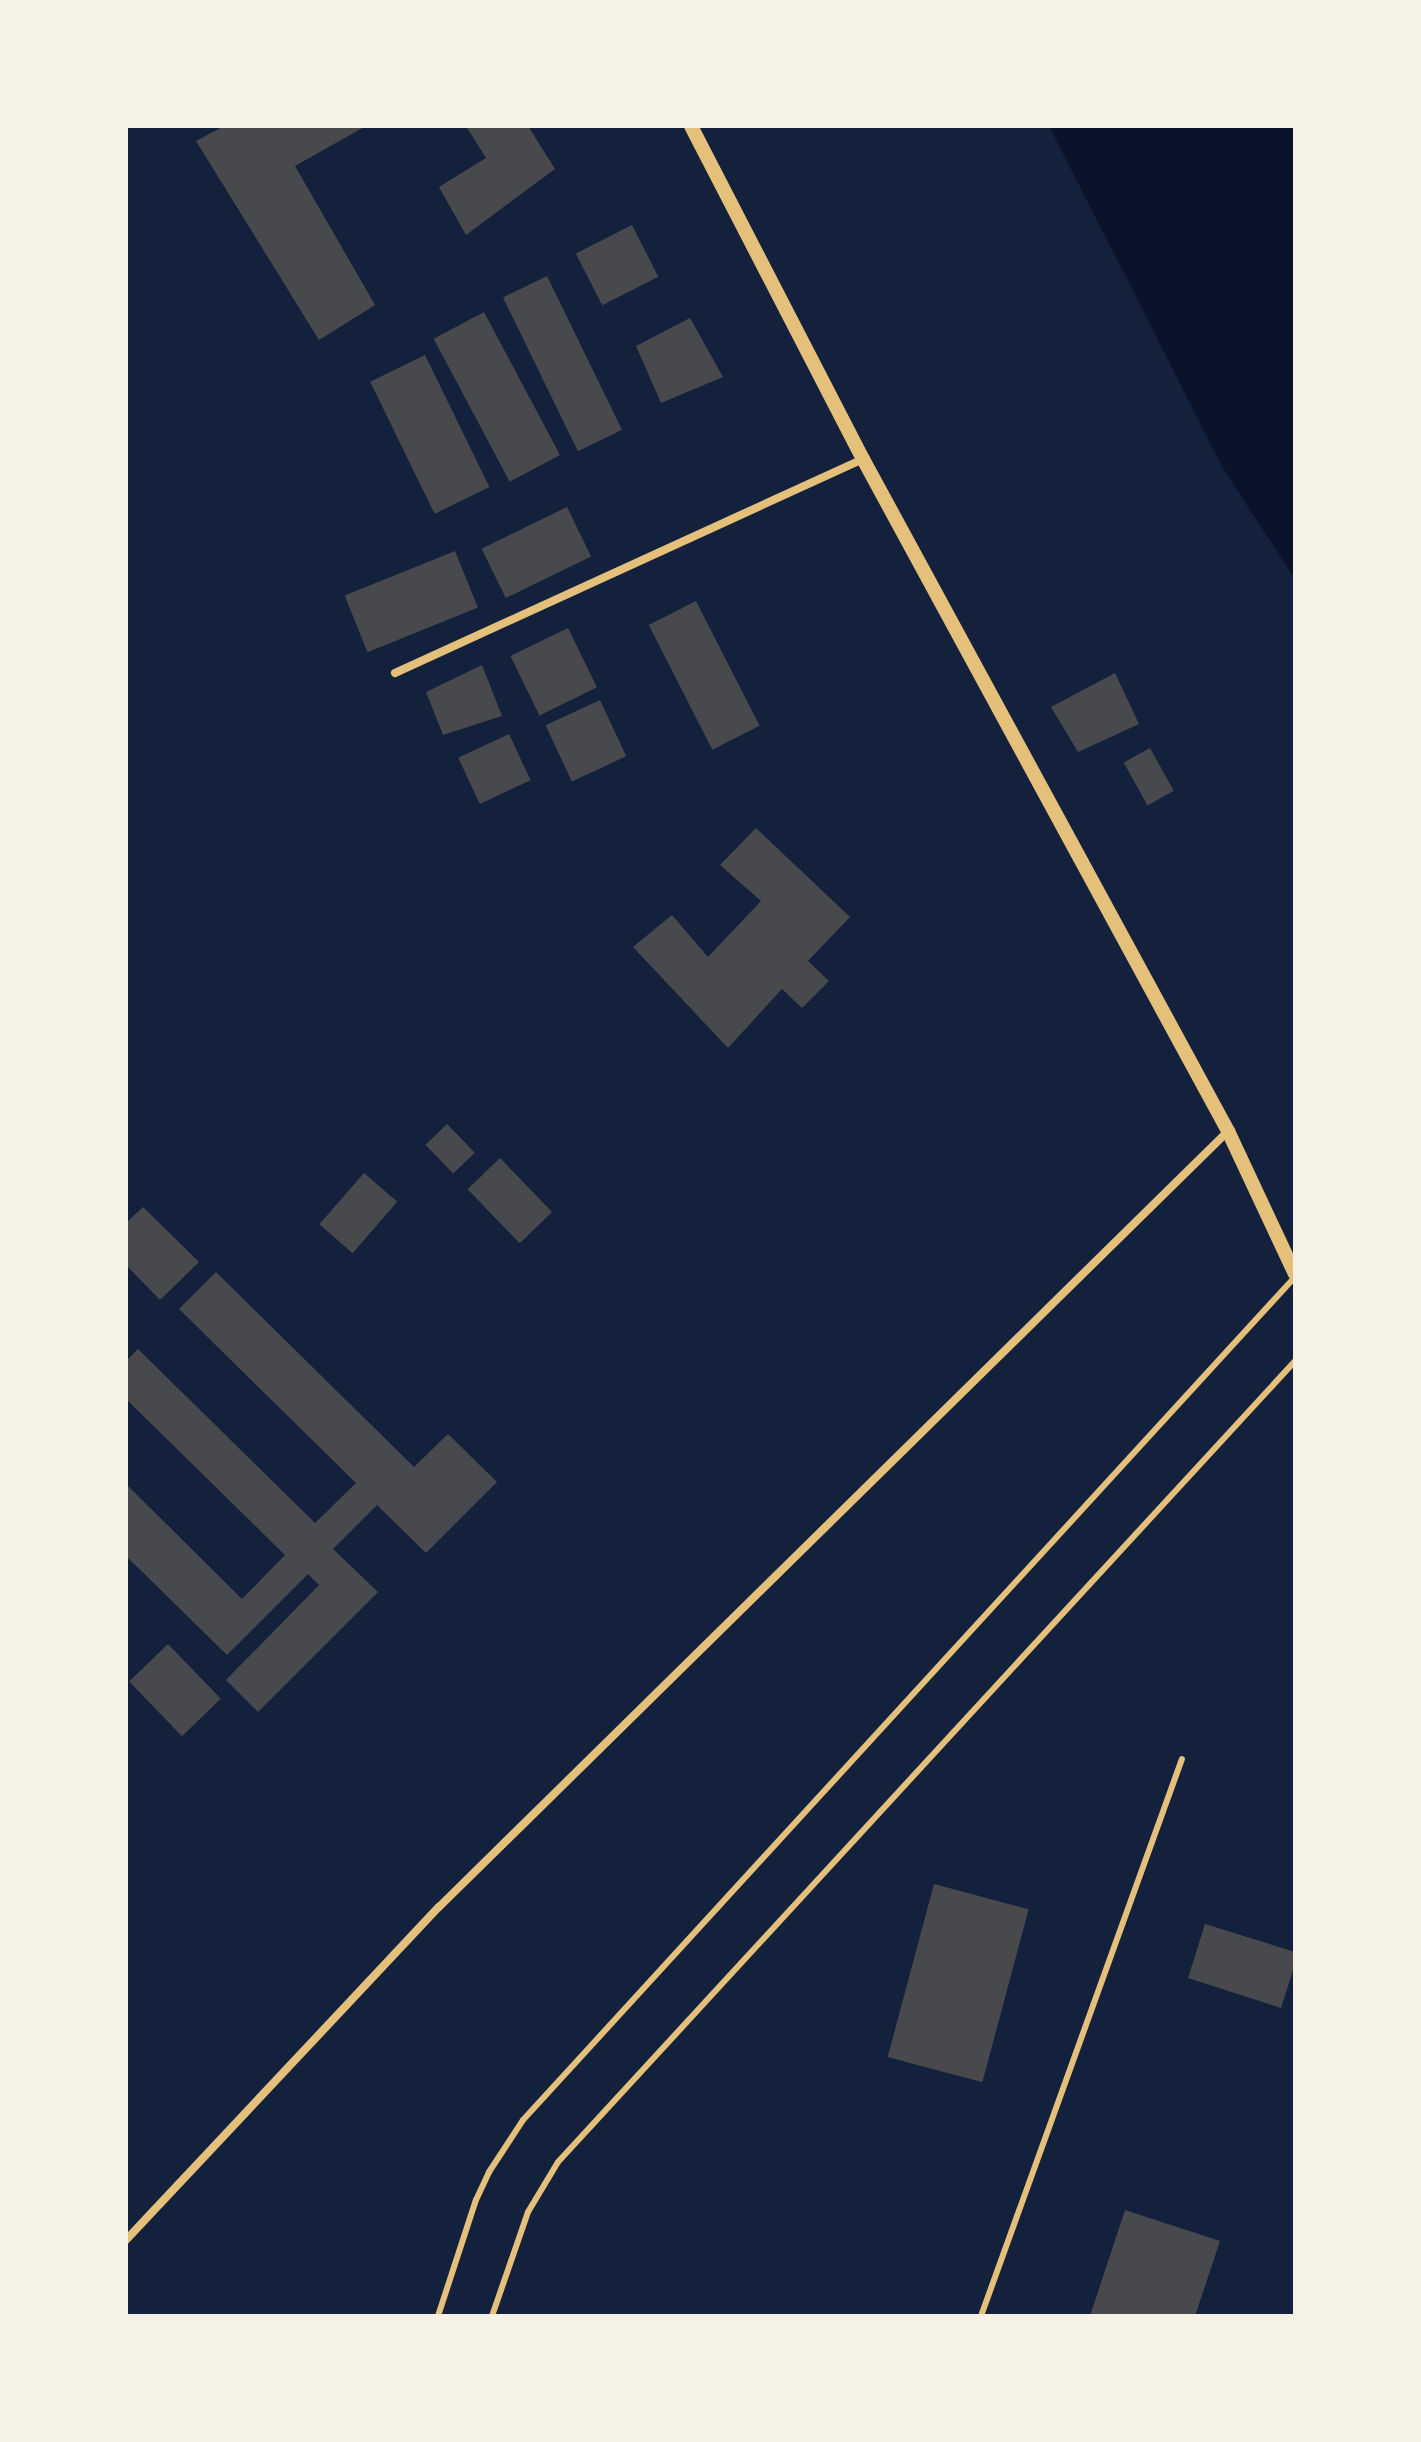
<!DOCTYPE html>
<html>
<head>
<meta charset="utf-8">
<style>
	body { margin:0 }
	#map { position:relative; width:1421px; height:2442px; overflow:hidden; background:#14213d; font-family:Arial,sans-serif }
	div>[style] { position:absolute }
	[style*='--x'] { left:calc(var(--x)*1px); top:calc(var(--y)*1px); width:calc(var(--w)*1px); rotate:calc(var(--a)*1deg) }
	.water>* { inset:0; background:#0b132b }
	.building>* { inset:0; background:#48494c; transform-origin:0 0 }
	.service>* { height:6px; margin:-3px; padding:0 3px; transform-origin:3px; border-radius:3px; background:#e5c07b }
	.minor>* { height:8px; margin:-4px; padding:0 4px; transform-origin:4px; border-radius:4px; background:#e5c07b }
	.tertiary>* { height:14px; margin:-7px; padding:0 7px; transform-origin:7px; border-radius:7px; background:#e5c07b }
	span { translate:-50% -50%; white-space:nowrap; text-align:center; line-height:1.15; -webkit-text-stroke:7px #f6f1e7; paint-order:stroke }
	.frame { position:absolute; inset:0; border:128px solid #f6f1e7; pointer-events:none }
</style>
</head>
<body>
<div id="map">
	<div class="water">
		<i style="clip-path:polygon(1049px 126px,1295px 126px,1295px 579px,1224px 470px)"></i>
	</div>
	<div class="building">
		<i style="clip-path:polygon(224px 126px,366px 126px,295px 166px,375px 305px,319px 340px,196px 141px)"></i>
		<i style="clip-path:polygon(466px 126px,528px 126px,555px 169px,466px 235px,439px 187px,486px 158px)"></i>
		<i style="left:632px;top:225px;width:58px;height:63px;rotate:63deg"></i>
		<i style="left:547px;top:276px;width:171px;height:49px;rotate:64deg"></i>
		<i style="left:484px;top:312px;width:162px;height:57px;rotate:62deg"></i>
		<i style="clip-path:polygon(690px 318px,723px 377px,661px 403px,636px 346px)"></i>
		<i style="left:425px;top:355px;width:147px;height:61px;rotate:64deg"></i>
		<i style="left:567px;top:507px;width:55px;height:95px;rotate:64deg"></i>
		<i style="left:455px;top:551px;width:61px;height:119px;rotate:68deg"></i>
		<i style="left:696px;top:601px;width:140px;height:53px;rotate:63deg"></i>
		<i style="left:568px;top:628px;width:66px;height:64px;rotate:64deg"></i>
		<i style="clip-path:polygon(482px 665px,502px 716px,443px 735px,426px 692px)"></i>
		<i style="clip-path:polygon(1115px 673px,1139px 724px,1078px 752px,1051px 707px)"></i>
		<i style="left:600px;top:700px;width:62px;height:60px;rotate:65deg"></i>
		<i style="left:509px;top:734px;width:51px;height:56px;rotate:65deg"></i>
		<i style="left:1150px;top:748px;width:49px;height:30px;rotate:61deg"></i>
		<i style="clip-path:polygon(756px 828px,850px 917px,808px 961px,829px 981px,802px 1008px,782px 989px,728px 1048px,633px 947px,672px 915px,708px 957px,761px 901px,720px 865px)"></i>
		<i style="left:447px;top:1124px;width:40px;height:30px;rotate:46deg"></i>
		<i style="left:500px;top:1158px;width:75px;height:45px;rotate:46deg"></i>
		<i style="left:364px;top:1173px;width:44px;height:68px;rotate:41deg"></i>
		<i style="clip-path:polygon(143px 1207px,199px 1262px,160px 1300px,126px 1265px,126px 1223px)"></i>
		<i style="clip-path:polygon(216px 1272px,414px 1467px,448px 1434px,497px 1482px,426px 1553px,377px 1505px,333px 1549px,378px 1592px,258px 1712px,226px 1680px,319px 1585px,308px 1574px,227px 1655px,126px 1556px,126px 1484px,242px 1599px,285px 1555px,126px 1399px,126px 1361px,138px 1349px,315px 1523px,356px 1483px,179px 1309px)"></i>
		<i style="left:168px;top:1644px;width:76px;height:54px;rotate:46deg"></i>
		<i style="left:934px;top:1884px;width:98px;height:179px;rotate:15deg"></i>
		<i style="clip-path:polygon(1205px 1924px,1295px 1952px,1295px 1964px,1281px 2008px,1188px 1978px)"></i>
		<i style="clip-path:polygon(1125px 2210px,1220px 2241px,1195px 2316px,1090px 2316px)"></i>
	</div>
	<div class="service">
		<i style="--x:438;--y:2316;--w:122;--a:-71.9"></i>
		<i style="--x:476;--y:2200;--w:31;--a:-65"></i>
		<i style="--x:489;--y:2172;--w:62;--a:-56.8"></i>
		<i style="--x:523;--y:2120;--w:1143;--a:-47.52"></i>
		<i style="--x:492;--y:2316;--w:110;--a:-70.9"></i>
		<i style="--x:528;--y:2212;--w:58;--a:-59"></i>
		<i style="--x:558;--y:2162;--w:1088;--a:-47.38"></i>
		<i style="--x:981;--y:2316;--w:592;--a:-70.16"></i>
	</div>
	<div class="minor">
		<i style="--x:395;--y:673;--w:515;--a:-24.57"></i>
		<i style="--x:126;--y:2240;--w:457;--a:-46.8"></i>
		<i style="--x:439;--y:1907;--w:1107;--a:-44.52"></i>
	</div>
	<div class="tertiary">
		<i style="--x:691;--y:126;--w:375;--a:62.7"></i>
		<i style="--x:863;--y:459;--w:765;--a:61.49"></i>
		<i style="--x:1228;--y:1131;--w:158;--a:64.9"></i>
	</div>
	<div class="frame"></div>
</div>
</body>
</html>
